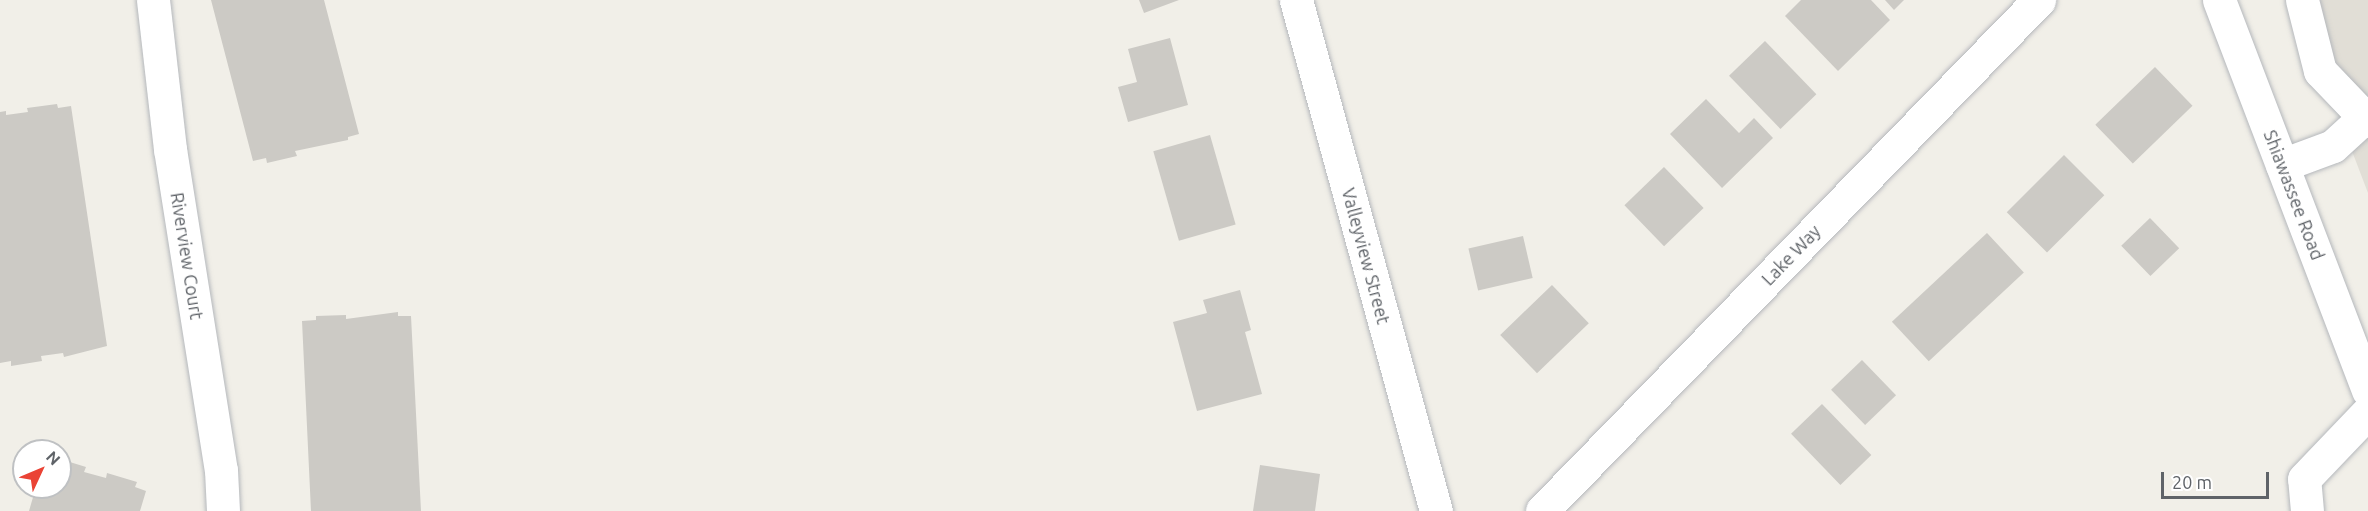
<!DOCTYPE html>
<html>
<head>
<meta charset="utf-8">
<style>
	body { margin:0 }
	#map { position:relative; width:2368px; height:511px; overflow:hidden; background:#f1efe8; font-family:Ubuntu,sans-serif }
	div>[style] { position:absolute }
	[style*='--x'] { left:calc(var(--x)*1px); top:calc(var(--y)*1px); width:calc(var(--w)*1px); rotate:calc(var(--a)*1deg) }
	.education>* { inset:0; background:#e1ded6 }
	.building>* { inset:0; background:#cccac5; transform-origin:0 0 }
	.roads { filter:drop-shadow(0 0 2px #b5b8bc) drop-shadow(0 0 2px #b5b8bc) }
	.minor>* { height:33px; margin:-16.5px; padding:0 16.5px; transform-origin:16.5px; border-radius:16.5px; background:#fff }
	span { translate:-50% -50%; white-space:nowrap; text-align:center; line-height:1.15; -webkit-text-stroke:4.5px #fff; paint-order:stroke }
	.street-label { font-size:18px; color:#5f6368 }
	.north { position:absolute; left:12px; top:439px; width:60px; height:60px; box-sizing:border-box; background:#fff; border:2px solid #bfc1c3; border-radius:50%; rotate:46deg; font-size:16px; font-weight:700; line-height:24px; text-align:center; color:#5f6368 }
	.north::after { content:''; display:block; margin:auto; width:21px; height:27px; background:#ea4335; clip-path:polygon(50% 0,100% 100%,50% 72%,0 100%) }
	.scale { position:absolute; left:2161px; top:472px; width:108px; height:27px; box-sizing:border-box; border:3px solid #5f6368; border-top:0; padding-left:8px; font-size:18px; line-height:21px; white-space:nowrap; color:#5f6368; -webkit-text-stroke:4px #fff; paint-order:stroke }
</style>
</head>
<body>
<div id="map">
	<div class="education">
		<i style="clip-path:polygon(2294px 0,2368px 0,2368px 193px,2326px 83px)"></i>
	</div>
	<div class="building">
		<i style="clip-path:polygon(211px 0,324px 0,359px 134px,348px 137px,348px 140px,295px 151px,297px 156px,267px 163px,266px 158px,253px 161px)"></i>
		<i style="clip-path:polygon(1139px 0,1179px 0,1144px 13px)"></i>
		<i style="clip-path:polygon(1801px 0,1871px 0,1890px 20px,1838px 71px,1785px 16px)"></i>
		<i style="clip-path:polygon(1885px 0,1904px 0,1894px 10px)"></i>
		<i style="clip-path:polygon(1170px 38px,1188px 105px,1128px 122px,1118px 87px,1137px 82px,1128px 49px)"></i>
		<i style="left:1765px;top:41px;width:74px;height:50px;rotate:46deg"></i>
		<i style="left:2155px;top:67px;width:54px;height:83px;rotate:46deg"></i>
		<i style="clip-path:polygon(1706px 99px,1739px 133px,1754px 118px,1773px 138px,1722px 188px,1670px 134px)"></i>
		<i style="clip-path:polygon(57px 104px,58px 108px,71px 106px,107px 346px,64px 357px,63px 353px,41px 356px,42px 361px,11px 366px,11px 361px,0 363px,0 112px,6px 111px,6px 115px,28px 112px,27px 108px)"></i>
		<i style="left:1210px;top:135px;width:93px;height:59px;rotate:74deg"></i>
		<i style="left:2064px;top:155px;width:57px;height:81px;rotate:45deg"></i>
		<i style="left:1664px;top:167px;width:57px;height:55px;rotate:46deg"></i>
		<i style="left:2150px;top:218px;width:42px;height:40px;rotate:46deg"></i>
		<i style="left:1987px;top:233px;width:54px;height:130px;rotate:47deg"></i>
		<i style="left:1523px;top:236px;width:43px;height:56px;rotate:77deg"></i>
		<i style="left:1552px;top:285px;width:53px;height:72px;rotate:46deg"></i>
		<i style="clip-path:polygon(1240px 290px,1251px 330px,1245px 332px,1262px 394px,1197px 411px,1173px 322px,1207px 313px,1203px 300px)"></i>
		<i style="clip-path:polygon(398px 312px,398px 316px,411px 316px,421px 511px,311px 511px,302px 321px,316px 320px,316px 316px,346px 315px,346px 319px)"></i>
		<i style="left:1862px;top:360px;width:49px;height:43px;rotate:46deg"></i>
		<i style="left:1822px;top:404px;width:71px;height:43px;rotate:46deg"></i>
		<i style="clip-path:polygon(60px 459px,86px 467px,84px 472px,106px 478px,107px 473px,137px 482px,135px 487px,146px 491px,140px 511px,29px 511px,36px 487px,60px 487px)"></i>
		<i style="clip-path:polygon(1260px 465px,1320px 474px,1315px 511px,1253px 511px)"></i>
	</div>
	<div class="roads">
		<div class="minor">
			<i style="--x:153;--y:0;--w:150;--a:83.5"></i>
			<i style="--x:170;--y:149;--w:325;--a:81"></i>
			<i style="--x:221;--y:470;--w:41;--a:87.2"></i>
			<i style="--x:1296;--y:0;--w:530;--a:74.68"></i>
			<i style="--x:2219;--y:0;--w:418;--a:69.1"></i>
			<i style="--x:2302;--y:0;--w:73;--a:75.8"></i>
			<i style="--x:2320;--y:71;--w:69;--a:46.2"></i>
			<i style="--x:2282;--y:165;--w:54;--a:-20.4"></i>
			<i style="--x:2333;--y:146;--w:47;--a:-42.4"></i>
			<i style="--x:1542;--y:511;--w:713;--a:-45.8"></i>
			<i style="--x:2307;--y:511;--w:32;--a:-95"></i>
			<i style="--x:2304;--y:479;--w:93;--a:-46.3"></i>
		</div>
	</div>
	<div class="street-label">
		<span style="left:2294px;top:195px;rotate:69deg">Shiawassee Road</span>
		<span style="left:1791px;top:255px;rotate:-46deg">Lake Way</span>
		<span style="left:187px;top:256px;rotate:81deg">Riverview Court</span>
		<span style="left:1366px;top:256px;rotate:75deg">Valleyview Street</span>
	</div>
	<div class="north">N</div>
	<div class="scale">20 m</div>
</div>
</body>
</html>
